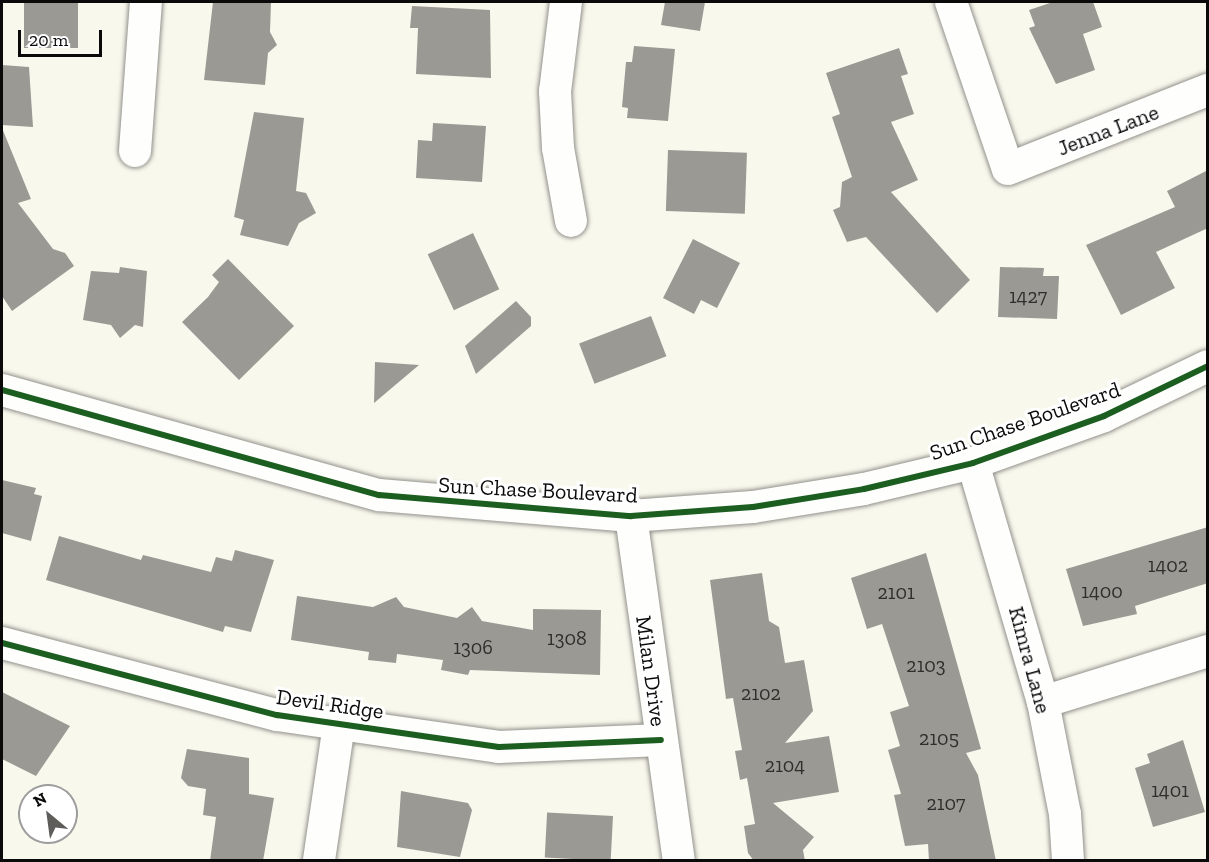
<!DOCTYPE html>
<html>
<head>
<meta charset="utf-8">
<style>
	body { margin:0 }
	#map { position:relative; width:1209px; height:862px; overflow:hidden; background:#f9f8ed; font-family:"Zilla Slab",serif }
	div>[style] { position:absolute }
	[style*='--x'] { left:calc(var(--x)*1px); top:calc(var(--y)*1px); width:calc(var(--w)*1px); rotate:calc(var(--a)*1deg) }
	.building>* { inset:0; background:#9b9994; transform-origin:0 0 }
	.roads { filter:drop-shadow(0 0 2px #92918c) drop-shadow(0 0 2px #92918c) }
	.minor>* { height:32px; margin:-16px; padding:0 16px; transform-origin:16px; border-radius:16px; background:#fefefc }
	.cycleway>* { height:6px; margin:-3px; padding:0 3px; transform-origin:3px; border-radius:3px; background:#1b5e20 }
	span { translate:-50% -50%; white-space:nowrap; text-align:center; line-height:1.15; -webkit-text-stroke:6px #fff; paint-order:stroke }
	.number-label { font-size:20px; color:#2e2e2c }
	.number-label span { -webkit-text-stroke-width:0 }
	.street-label { font-size:22px; color:#0a0a0a }
	.frame { position:absolute; inset:0; border:3px solid #0a0a0a; pointer-events:none }
	.north { position:absolute; left:18px; top:784px; width:60px; height:60px; box-sizing:border-box; background:#fff; border:2px solid #9d9d9d; border-radius:50%; rotate:331deg; font-size:16px; font-weight:700; line-height:24px; text-align:center; color:#0a0a0a }
	.north::after { content:''; display:block; margin:auto; width:21px; height:27px; background:#5e5d59; clip-path:polygon(50% 0,100% 100%,50% 72%,0 100%) }
	.scale { position:absolute; left:18px; top:30px; width:84px; height:27px; box-sizing:border-box; border:3px solid #0a0a0a; border-top:0; padding-left:8px; font-size:18px; line-height:21px; white-space:nowrap; color:#0a0a0a; -webkit-text-stroke:4px #fff; paint-order:stroke }
</style>
</head>
<body>
<div id="map">
	<div class="building">
		<i style="left:24px;top:2px;width:54px;height:46px"></i>
		<i style="clip-path:polygon(213px 2px,271px 2px,270px 32px,277px 45px,268px 53px,265px 85px,204px 80px)"></i>
		<i style="clip-path:polygon(665px 2px,705px 2px,700px 31px,661px 25px)"></i>
		<i style="clip-path:polygon(1053px 2px,1093px 2px,1102px 27px,1083px 34px,1095px 70px,1056px 84px,1029px 28px,1035px 26px,1029px 10px)"></i>
		<i style="clip-path:polygon(412px 6px,490px 10px,491px 78px,416px 74px,418px 28px,410px 28px)"></i>
		<i style="clip-path:polygon(634px 46px,675px 49px,668px 121px,627px 118px,628px 108px,622px 107px,626px 62px,632px 62px)"></i>
		<i style="clip-path:polygon(899px 48px,908px 74px,901px 76px,914px 114px,891px 122px,918px 180px,891px 192px,970px 280px,937px 313px,866px 237px,847px 242px,833px 210px,840px 207px,842px 182px,852px 177px,832px 117px,840px 114px,826px 73px)"></i>
		<i style="clip-path:polygon(2px 65px,29px 67px,33px 127px,2px 125px)"></i>
		<i style="clip-path:polygon(254px 112px,304px 118px,296px 191px,306px 193px,316px 213px,299px 223px,288px 246px,240px 235px,244px 220px,234px 217px)"></i>
		<i style="clip-path:polygon(433px 123px,486px 126px,482px 182px,416px 178px,418px 140px,432px 141px)"></i>
		<i style="clip-path:polygon(2px 128px,31px 199px,18px 203px,53px 249px,65px 253px,74px 266px,12px 311px,2px 296px)"></i>
		<i style="left:668px;top:150px;width:79px;height:61px;rotate:2deg"></i>
		<i style="clip-path:polygon(1208px 170px,1208px 228px,1156px 252px,1175px 288px,1121px 315px,1086px 245px,1175px 207px,1167px 191px)"></i>
		<i style="left:473px;top:233px;width:62px;height:50px;rotate:65deg"></i>
		<i style="clip-path:polygon(693px 239px,740px 263px,717px 308px,701px 300px,694px 314px,663px 298px)"></i>
		<i style="clip-path:polygon(228px 259px,294px 326px,239px 380px,182px 322px,208px 297px,219px 282px,212px 275px)"></i>
		<i style="clip-path:polygon(120px 267px,147px 271px,143px 327px,135px 325px,120px 338px,111px 325px,83px 320px,91px 271px,119px 273px)"></i>
		<i style="clip-path:polygon(1000px 267px,1044px 268px,1043px 276px,1059px 276px,1057px 319px,998px 317px)"></i>
		<i style="clip-path:polygon(516px 301px,531px 317px,531px 326px,476px 374px,465px 346px)"></i>
		<i style="left:651px;top:316px;width:43px;height:77px;rotate:69deg"></i>
		<i style="clip-path:polygon(375px 362px,419px 365px,374px 403px)"></i>
		<i style="clip-path:polygon(2px 480px,36px 488px,34px 494px,42px 496px,31px 541px,2px 533px)"></i>
		<i style="clip-path:polygon(1208px 527px,1208px 583px,1135px 606px,1137px 614px,1083px 626px,1066px 569px)"></i>
		<i style="clip-path:polygon(59px 536px,141px 560px,143px 555px,211px 572px,216px 557px,232px 561px,235px 550px,274px 560px,251px 632px,225px 626px,223px 632px,46px 580px)"></i>
		<i style="clip-path:polygon(926px 553px,981px 749px,966px 753px,978px 775px,996px 861px,929px 861px,928px 844px,905px 846px,894px 795px,901px 794px,888px 750px,900px 746px,890px 712px,909px 706px,882px 624px,867px 629px,851px 578px)"></i>
		<i style="clip-path:polygon(762px 573px,769px 621px,779px 627px,785px 663px,804px 660px,813px 711px,785px 743px,829px 736px,839px 792px,773px 803px,814px 837px,803px 850px,805px 861px,754px 861px,748px 853px,744px 826px,755px 824px,747px 778px,740px 780px,735px 751px,742px 750px,733px 698px,726px 699px,710px 580px)"></i>
		<i style="clip-path:polygon(297px 596px,373px 607px,396px 597px,404px 607px,457px 618px,472px 607px,482px 621px,533px 630px,533px 609px,601px 610px,600px 675px,470px 670px,468px 675px,441px 670px,443px 660px,397px 654px,396px 663px,368px 660px,369px 652px,291px 640px)"></i>
		<i style="clip-path:polygon(2px 692px,70px 726px,36px 776px,2px 759px)"></i>
		<i style="clip-path:polygon(1183px 740px,1205px 812px,1153px 827px,1135px 768px,1150px 763px,1147px 754px)"></i>
		<i style="clip-path:polygon(187px 749px,249px 758px,249px 794px,274px 798px,263px 861px,210px 861px,216px 817px,203px 815px,206px 789px,188px 786px,181px 778px)"></i>
		<i style="clip-path:polygon(401px 791px,468px 803px,472px 810px,460px 857px,397px 847px)"></i>
		<i style="left:613px;top:816px;width:45px;height:66px;rotate:93deg"></i>
	</div>
	<div class="roads">
		<div class="minor">
			<i style="--x:566;--y:2;--w:90;--a:97"></i>
			<i style="--x:555;--y:91;--w:57;--a:87"></i>
			<i style="--x:558;--y:148;--w:74;--a:79.9"></i>
			<i style="--x:951;--y:2;--w:176;--a:71.2"></i>
			<i style="--x:1008;--y:169;--w:215;--a:-21.6"></i>
			<i style="--x:135;--y:151;--w:149;--a:-85.8"></i>
			<i style="--x:2;--y:390;--w:391;--a:15.6"></i>
			<i style="--x:379;--y:495;--w:253;--a:4.8"></i>
			<i style="--x:631;--y:516;--w:122;--a:-4.2"></i>
			<i style="--x:753;--y:507;--w:112;--a:-9.2"></i>
			<i style="--x:864;--y:489;--w:112;--a:-13.4"></i>
			<i style="--x:973;--y:463;--w:139;--a:-19.7"></i>
			<i style="--x:1104;--y:416;--w:115;--a:-25.7"></i>
			<i style="--x:973;--y:463;--w:249;--a:73.7"></i>
			<i style="--x:1043;--y:702;--w:114;--a:78.9"></i>
			<i style="--x:1065;--y:814;--w:46;--a:86.3"></i>
			<i style="--x:631;--y:516;--w:347;--a:82.1"></i>
			<i style="--x:2;--y:643;--w:284;--a:14.7"></i>
			<i style="--x:277;--y:715;--w:224;--a:8.2"></i>
			<i style="--x:499;--y:747;--w:162;--a:-2.5"></i>
			<i style="--x:1043;--y:702;--w:173;--a:-17.2"></i>
			<i style="--x:319;--y:860;--w:137;--a:-81.6"></i>
		</div>
	</div>
	<div class="cycleway">
		<i style="--x:2;--y:390;--w:391;--a:15.6"></i>
		<i style="--x:379;--y:495;--w:253;--a:4.8"></i>
		<i style="--x:631;--y:516;--w:122;--a:-4.2"></i>
		<i style="--x:753;--y:507;--w:112;--a:-9.2"></i>
		<i style="--x:864;--y:489;--w:112;--a:-13.4"></i>
		<i style="--x:973;--y:463;--w:139;--a:-19.7"></i>
		<i style="--x:1104;--y:416;--w:115;--a:-25.7"></i>
		<i style="--x:2;--y:643;--w:284;--a:14.7"></i>
		<i style="--x:277;--y:715;--w:224;--a:8.2"></i>
		<i style="--x:499;--y:747;--w:162;--a:-2.5"></i>
	</div>
	<div class="number-label">
		<span style="left:1028px;top:296px">1427</span>
		<span style="left:1168px;top:565px">1402</span>
		<span style="left:1102px;top:591px">1400</span>
		<span style="left:896px;top:592px">2101</span>
		<span style="left:567px;top:638px">1308</span>
		<span style="left:473px;top:647px">1306</span>
		<span style="left:926px;top:665px">2103</span>
		<span style="left:761px;top:693px">2102</span>
		<span style="left:939px;top:738px">2105</span>
		<span style="left:785px;top:765px">2104</span>
		<span style="left:1170px;top:790px">1401</span>
		<span style="left:946px;top:803px">2107</span>
	</div>
	<div class="street-label">
		<span style="left:1108px;top:130px;rotate:-21deg">Jenna Lane</span>
		<span style="left:1025px;top:421px;rotate:-19deg">Sun Chase Boulevard</span>
		<span style="left:538px;top:490px;rotate:3deg">Sun Chase Boulevard</span>
		<span style="left:1030px;top:660px;rotate:75deg">Kimra Lane</span>
		<span style="left:651px;top:671px;rotate:82deg">Milan Drive</span>
		<span style="left:330px;top:704px;rotate:8deg">Devil Ridge</span>
	</div>
	<div class="frame"></div>
	<div class="north">N</div>
	<div class="scale">20 m</div>
</div>
</body>
</html>
